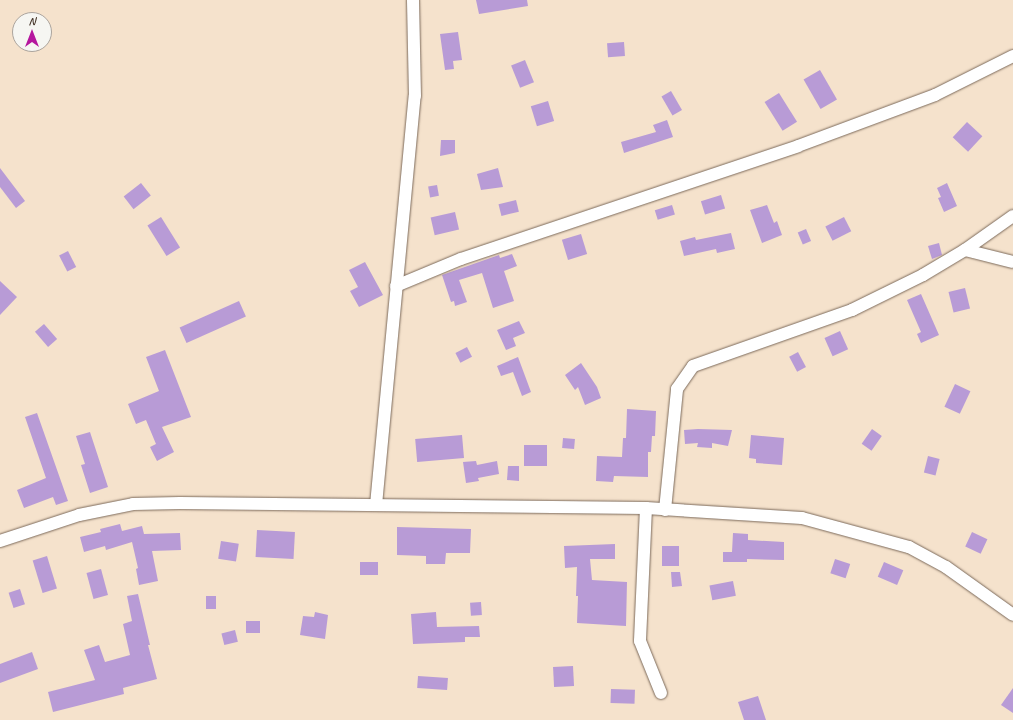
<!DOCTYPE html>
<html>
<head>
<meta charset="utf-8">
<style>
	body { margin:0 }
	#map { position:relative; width:1013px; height:720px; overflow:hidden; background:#f5e2cc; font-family:Caveat,sans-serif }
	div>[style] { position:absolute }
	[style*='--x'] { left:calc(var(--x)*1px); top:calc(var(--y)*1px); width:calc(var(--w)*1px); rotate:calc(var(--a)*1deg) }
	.building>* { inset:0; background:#b89bd6; transform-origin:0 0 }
	.roads { filter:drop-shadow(0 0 1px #7c6a5b) drop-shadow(0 0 1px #7c6a5b) }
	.minor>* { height:12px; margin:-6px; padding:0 6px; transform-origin:6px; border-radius:6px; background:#fff }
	span { translate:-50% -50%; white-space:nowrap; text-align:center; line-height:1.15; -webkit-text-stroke:3px #f6f6f2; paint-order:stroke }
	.north { position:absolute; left:12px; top:12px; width:40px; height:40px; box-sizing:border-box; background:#f6f6f2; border:1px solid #aba49d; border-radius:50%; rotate:0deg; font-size:11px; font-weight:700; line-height:16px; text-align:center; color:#3b2a1e }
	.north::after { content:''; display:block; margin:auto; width:14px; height:18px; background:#b5179e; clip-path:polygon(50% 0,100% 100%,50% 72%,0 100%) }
</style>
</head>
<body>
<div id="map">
	<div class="building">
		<i style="clip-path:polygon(476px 0,527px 0,528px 6px,479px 14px)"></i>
		<i style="clip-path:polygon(458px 32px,462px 60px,453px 61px,454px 69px,445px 70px,440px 34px)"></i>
		<i style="left:624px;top:42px;width:14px;height:17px;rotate:86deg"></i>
		<i style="left:525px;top:60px;width:24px;height:15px;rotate:68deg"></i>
		<i style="left:820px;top:70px;width:34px;height:19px;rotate:60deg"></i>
		<i style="left:671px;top:91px;width:22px;height:11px;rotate:60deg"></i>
		<i style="left:779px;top:93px;width:34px;height:17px;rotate:58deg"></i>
		<i style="left:548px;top:101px;width:21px;height:18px;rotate:73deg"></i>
		<i style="clip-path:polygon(667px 120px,673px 137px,624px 153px,621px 142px,656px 132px,653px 125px)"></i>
		<i style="left:967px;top:122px;width:21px;height:21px;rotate:43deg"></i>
		<i style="clip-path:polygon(441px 140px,455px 140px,455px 153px,440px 156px)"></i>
		<i style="clip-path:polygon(0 168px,25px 201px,16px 208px,0 187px)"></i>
		<i style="clip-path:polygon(498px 168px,503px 187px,481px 190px,477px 174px)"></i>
		<i style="left:141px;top:183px;width:16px;height:22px;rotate:52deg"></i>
		<i style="clip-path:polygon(947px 183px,957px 206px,944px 212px,938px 198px,941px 197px,937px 188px)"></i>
		<i style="left:437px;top:185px;width:11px;height:9px;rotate:80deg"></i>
		<i style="left:721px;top:195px;width:14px;height:21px;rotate:73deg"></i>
		<i style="left:516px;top:200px;width:12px;height:18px;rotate:76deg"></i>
		<i style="left:672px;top:205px;width:10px;height:18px;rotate:73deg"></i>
		<i style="clip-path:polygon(767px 205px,774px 223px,777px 221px,782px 235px,762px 243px,750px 210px)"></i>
		<i style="left:455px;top:212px;width:18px;height:25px;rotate:77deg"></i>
		<i style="left:161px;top:217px;width:36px;height:16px;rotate:58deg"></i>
		<i style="left:844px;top:217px;width:16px;height:21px;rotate:63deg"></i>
		<i style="left:806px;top:229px;width:13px;height:9px;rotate:67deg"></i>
		<i style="clip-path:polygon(731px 233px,735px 249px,717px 253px,716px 249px,684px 256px,680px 241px,695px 237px,696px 240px)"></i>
		<i style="left:581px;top:234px;width:21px;height:20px;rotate:73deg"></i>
		<i style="clip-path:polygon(939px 243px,942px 255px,932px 259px,928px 246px)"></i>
		<i style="left:68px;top:251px;width:18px;height:10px;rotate:63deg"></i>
		<i style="clip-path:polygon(512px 254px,517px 266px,504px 271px,514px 301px,493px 308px,482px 273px,459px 280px,467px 302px,455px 306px,454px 301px,451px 302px,442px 275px,499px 255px,500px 258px)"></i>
		<i style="clip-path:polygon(365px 262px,383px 295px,359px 307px,350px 291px,358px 287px,349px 270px)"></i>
		<i style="clip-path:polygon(0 281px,17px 297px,0 315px)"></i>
		<i style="left:965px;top:288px;width:21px;height:17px;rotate:76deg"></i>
		<i style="clip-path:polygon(921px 294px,939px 335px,921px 343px,917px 334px,921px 332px,907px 300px)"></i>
		<i style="left:239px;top:301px;width:17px;height:65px;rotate:66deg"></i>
		<i style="clip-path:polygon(519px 321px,525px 333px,513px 338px,516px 346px,506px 350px,497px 330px)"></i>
		<i style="left:44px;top:324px;width:20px;height:12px;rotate:49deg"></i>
		<i style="left:840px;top:331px;width:20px;height:17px;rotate:66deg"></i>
		<i style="left:467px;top:347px;width:11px;height:13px;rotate:63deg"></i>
		<i style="clip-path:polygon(165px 350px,191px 417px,162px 427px,174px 452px,157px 461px,150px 447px,156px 444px,146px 420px,136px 424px,128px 404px,159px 391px,146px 357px)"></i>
		<i style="left:798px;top:352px;width:17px;height:10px;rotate:62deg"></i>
		<i style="clip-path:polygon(518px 357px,531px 392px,522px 396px,513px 372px,501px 376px,497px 366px)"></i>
		<i style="clip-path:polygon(581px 363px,597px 387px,601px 398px,585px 405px,578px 387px,575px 390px,565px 375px)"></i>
		<i style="left:955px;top:384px;width:17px;height:25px;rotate:25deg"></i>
		<i style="clip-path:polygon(627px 409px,656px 411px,655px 436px,652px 436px,651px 452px,648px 452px,648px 477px,614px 476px,613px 482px,596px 481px,597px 456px,622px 457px,623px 438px,626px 438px)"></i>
		<i style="clip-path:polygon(37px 413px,68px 501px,56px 505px,53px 497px,24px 508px,17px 490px,46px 478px,25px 417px)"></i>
		<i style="left:872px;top:429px;width:12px;height:18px;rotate:35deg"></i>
		<i style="clip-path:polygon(684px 430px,698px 429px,732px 430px,728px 446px,712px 443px,712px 448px,697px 447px,698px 443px,685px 444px)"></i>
		<i style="clip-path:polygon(90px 432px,108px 487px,90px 493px,81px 465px,85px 464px,76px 436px)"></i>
		<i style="left:462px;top:435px;width:23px;height:47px;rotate:85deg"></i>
		<i style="clip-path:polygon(751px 435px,784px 438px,782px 465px,756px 463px,756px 459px,749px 458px)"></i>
		<i style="left:563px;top:438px;width:12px;height:10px;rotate:5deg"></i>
		<i style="left:524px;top:445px;width:23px;height:21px"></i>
		<i style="left:928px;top:456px;width:12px;height:17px;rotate:14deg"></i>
		<i style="clip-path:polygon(476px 461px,477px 465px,497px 461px,499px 474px,478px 478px,479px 481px,466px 483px,463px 462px)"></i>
		<i style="clip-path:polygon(508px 466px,519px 466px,519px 481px,507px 480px)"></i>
		<i style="clip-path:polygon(120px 524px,122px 531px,142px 526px,144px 534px,180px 533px,181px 550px,152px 551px,158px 581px,139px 585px,136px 569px,138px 568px,132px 542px,106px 550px,105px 546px,84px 552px,80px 537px,101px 532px,100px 529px)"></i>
		<i style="clip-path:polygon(397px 527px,471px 529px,470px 553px,446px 553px,445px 564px,426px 564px,426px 556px,397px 555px)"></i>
		<i style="left:257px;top:530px;width:38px;height:27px;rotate:3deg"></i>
		<i style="left:972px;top:532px;width:17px;height:16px;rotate:25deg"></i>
		<i style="clip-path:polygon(733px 533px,748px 534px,748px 540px,784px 542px,784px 560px,747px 559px,747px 562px,723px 562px,723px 552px,732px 552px)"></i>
		<i style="left:221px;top:541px;width:18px;height:18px;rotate:9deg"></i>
		<i style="clip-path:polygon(615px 544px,615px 559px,590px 559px,592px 580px,627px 582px,626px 626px,577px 623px,578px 596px,576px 596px,577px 567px,565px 568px,564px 546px)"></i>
		<i style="left:662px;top:546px;width:17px;height:20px"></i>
		<i style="left:47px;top:556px;width:34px;height:15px;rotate:73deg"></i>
		<i style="left:835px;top:559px;width:16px;height:15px;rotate:18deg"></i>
		<i style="left:360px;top:562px;width:18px;height:13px"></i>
		<i style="left:884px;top:562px;width:21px;height:16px;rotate:23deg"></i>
		<i style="left:101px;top:569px;width:27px;height:15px;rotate:75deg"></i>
		<i style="clip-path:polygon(671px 572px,680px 572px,682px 586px,672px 587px)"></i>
		<i style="left:733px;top:581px;width:15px;height:24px;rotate:79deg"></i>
		<i style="left:20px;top:589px;width:16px;height:12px;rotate:72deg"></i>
		<i style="clip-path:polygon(138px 594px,150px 645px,148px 645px,157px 679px,123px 688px,124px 694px,53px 712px,48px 692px,95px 680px,84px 650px,99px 645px,105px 662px,130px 655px,123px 624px,132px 621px,127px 596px)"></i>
		<i style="left:206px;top:596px;width:10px;height:13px"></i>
		<i style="left:481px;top:602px;width:13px;height:11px;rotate:86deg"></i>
		<i style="clip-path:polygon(315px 612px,328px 615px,325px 639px,300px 635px,303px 616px,314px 617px)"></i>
		<i style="clip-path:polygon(436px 612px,437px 627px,479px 626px,480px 637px,465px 637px,465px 642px,413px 644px,411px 614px)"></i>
		<i style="left:246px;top:621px;width:14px;height:12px"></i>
		<i style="left:235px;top:630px;width:12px;height:14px;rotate:76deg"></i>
		<i style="clip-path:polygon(32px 652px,38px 669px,0 683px,0 664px)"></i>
		<i style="left:573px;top:666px;width:20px;height:20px;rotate:87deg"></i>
		<i style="left:418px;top:676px;width:30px;height:12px;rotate:4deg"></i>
		<i style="clip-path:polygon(1013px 688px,1013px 713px,1001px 705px)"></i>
		<i style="left:611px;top:689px;width:24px;height:14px;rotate:2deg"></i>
		<i style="clip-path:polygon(758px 696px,766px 720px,744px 720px,738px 702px)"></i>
	</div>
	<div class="roads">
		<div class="minor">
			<i style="--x:965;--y:250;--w:49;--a:14"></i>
			<i style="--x:396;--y:286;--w:70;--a:-22.6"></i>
			<i style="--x:461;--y:259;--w:355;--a:-18.5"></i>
			<i style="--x:798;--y:146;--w:146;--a:-20.4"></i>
			<i style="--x:935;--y:95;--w:87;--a:-26.6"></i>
			<i style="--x:376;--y:505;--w:411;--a:-84.6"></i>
			<i style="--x:415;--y:96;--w:96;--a:-91.2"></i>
			<i style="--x:646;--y:508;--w:133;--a:92.6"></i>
			<i style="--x:640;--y:641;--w:56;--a:68"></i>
			<i style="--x:665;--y:510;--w:122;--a:-84.3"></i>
			<i style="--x:677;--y:389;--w:28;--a:-55"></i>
			<i style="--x:693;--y:366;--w:169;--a:-19.4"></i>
			<i style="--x:852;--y:310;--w:79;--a:-26.2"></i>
			<i style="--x:923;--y:275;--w:49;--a:-30.8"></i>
			<i style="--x:965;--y:250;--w:59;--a:-35.3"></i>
			<i style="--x:0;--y:541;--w:83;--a:-18.2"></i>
			<i style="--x:79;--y:515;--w:55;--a:-11.5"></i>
			<i style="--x:133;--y:504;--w:47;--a:-1.2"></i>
			<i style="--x:180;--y:503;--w:466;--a:0.6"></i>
			<i style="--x:646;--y:508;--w:156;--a:3.7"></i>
			<i style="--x:802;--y:518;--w:111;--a:15.2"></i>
			<i style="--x:909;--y:547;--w:42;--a:28.4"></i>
			<i style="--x:946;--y:567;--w:82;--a:35.6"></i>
		</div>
	</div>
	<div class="north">N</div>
</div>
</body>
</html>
